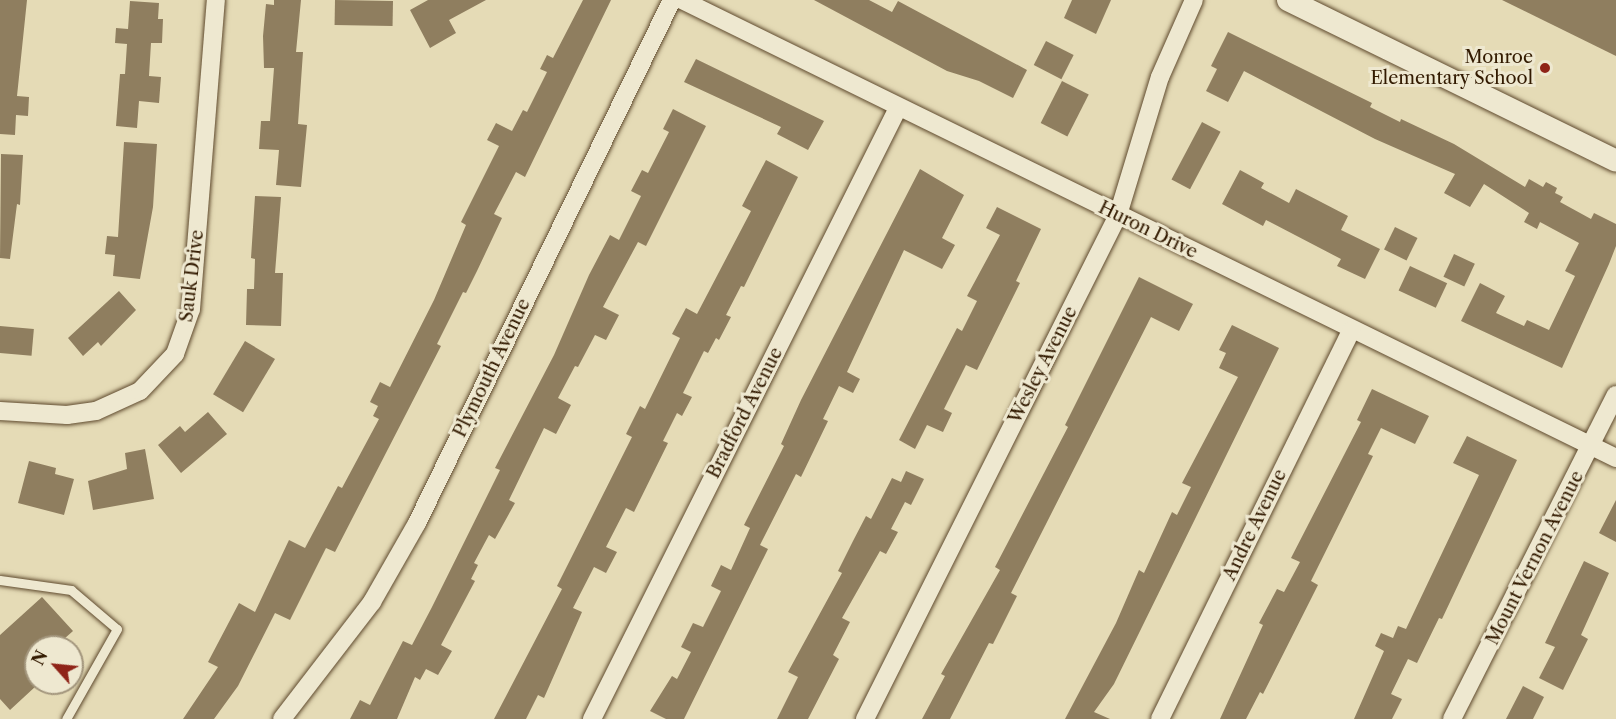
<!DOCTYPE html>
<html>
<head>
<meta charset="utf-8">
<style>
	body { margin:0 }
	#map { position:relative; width:1616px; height:719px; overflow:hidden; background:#e5dbb6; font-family:"Libre Caslon Text",serif }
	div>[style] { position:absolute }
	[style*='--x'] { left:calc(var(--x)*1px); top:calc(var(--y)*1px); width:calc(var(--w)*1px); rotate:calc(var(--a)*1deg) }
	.building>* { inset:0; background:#8f7e5f; transform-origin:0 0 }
	.roads { filter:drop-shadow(0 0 2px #5f4a2e) drop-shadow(0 0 2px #5f4a2e) }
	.service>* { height:9px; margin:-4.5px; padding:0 4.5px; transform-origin:4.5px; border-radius:4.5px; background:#eee8d0 }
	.minor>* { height:18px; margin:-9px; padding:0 9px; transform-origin:9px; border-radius:9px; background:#eee8d0 }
	.tertiary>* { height:22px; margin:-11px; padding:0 11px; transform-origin:11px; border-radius:11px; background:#eee8d0 }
	.dots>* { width:16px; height:16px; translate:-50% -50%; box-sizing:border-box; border:3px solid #eee8d0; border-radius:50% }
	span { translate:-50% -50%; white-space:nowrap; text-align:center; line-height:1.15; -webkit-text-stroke:6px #eee8d0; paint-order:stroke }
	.poi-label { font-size:18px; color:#321a00 }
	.right { translate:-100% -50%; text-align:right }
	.street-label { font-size:18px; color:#321a00 }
	.north { position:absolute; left:24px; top:635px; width:60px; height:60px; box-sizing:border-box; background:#eee8d0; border:2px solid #a3967d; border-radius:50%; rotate:297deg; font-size:16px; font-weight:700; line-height:24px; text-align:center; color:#321a00 }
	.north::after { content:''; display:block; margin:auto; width:21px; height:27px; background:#8f2418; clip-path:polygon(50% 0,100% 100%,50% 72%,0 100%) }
</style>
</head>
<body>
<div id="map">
	<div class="building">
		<i style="clip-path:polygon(0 0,27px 0,17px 96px,29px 97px,28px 116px,16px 115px,15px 135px,0 134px)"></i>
		<i style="clip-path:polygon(274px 0,301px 0,296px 52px,303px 52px,298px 124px,307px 125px,301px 187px,276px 185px,279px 150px,259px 149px,261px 121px,270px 121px,274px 68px,264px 68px,263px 36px,266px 4px,274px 5px)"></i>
		<i style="left:335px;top:0;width:58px;height:25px;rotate:1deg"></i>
		<i style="clip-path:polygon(428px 0,486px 0,449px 20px,456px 33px,430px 48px,410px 10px)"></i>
		<i style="clip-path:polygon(583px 0,611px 0,525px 177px,516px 172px,494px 214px,502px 218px,477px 271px,466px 293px,463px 292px,437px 344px,441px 346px,335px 552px,326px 548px,290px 620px,275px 613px,238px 686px,214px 719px,183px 719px,218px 667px,208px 662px,239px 603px,255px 612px,289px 540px,305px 548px,338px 486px,342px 488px,379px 419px,373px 416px,378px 406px,370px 402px,380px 382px,390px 387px,434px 300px,466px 225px,461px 222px,499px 146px,487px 140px,496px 123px,512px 131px,523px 110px,527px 112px,547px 72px,540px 69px,547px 55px,553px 58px)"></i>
		<i style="clip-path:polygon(814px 0,869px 0,892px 12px,898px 1px,1027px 70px,1013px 98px,979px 81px,947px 71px)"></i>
		<i style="clip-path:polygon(1072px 0,1111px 0,1096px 34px,1064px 18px)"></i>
		<i style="clip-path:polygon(1502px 0,1616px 0,1616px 56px)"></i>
		<i style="clip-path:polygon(130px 1px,159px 3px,158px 19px,163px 19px,162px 43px,151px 43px,149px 76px,161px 77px,159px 103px,139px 101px,137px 128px,116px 126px,120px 74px,125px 74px,127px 44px,115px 43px,116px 28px,128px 29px)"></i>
		<i style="clip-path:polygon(1228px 32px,1372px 103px,1370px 107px,1400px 122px,1401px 119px,1454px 144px,1525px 187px,1529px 179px,1543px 187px,1546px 182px,1557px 188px,1555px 193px,1563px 197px,1560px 202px,1591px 219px,1594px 213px,1616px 224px,1616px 246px,1609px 264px,1562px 368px,1461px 321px,1480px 283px,1505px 296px,1496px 313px,1524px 326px,1527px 320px,1549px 330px,1575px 276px,1565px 271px,1579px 243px,1540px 222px,1537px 229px,1524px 222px,1529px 213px,1484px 184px,1470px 207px,1444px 193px,1455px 174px,1375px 139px,1244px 71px,1228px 102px,1206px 91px,1217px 69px,1211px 66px)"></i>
		<i style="left:1046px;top:41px;width:31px;height:27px;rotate:27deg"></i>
		<i style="clip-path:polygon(696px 59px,824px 121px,808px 150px,777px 134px,781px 127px,684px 82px)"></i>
		<i style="left:1062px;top:81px;width:30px;height:47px;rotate:27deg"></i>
		<i style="clip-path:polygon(673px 109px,706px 126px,646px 246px,638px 242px,603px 307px,619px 315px,606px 340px,595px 335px,578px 367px,575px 366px,558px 398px,571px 405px,556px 434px,544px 428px,509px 500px,515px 503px,495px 539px,489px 535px,474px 563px,478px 565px,471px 579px,475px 581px,441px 645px,452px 651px,438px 675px,426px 669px,420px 680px,415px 677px,397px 719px,350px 719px,360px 700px,370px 705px,403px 641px,412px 645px,432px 607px,500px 470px,495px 468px,554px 355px,589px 275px,610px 235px,619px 240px,641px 196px,631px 191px,642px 170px,648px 173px,669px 132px,663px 129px)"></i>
		<i style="left:1202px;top:122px;width:21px;height:65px;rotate:28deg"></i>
		<i style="clip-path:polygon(124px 142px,157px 144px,153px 207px,140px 279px,113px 276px,115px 255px,105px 254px,107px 236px,118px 237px)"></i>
		<i style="clip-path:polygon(1px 154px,23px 155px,20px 205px,17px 204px,10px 259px,0 258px)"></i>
		<i style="clip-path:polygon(766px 160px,798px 177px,744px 287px,741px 286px,726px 315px,731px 317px,719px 340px,716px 338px,708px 353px,704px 351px,683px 393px,692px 397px,682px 416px,677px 413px,663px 441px,668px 443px,634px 512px,626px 508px,606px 547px,617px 552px,606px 573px,594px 567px,573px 608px,582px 612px,544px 698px,538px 695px,526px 719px,494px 719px,562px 589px,557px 586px,632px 437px,626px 434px,640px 406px,645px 409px,680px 338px,672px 334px,686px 308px,697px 314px,751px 211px,742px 206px)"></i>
		<i style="clip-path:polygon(920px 169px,964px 195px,942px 238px,955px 245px,942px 269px,904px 250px,847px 372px,860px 379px,853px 393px,839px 386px,823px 419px,828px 421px,801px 477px,796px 474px,760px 545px,768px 549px,684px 719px,666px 719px,650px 711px,672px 676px,677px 679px,691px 652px,681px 647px,693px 623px,703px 627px,721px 591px,711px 586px,721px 565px,731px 570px,750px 528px,744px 525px,784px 446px,781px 444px,801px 400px)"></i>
		<i style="clip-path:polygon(1240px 170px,1264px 183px,1261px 188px,1289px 203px,1296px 189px,1348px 216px,1341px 230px,1380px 249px,1365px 279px,1337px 266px,1341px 259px,1266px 220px,1263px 226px,1222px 204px)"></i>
		<i style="clip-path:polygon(255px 196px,281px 197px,275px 273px,283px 273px,281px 326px,246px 325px,247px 289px,254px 289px,255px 259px,251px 258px)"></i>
		<i style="clip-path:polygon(997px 207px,1041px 229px,1016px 281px,1020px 283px,977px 370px,966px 365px,944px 409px,952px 413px,943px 432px,927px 425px,915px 449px,899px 440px,957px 328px,962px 331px,977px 301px,967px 296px,1000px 235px,986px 228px)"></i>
		<i style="left:1395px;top:227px;width:25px;height:25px;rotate:26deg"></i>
		<i style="left:1454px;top:254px;width:23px;height:25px;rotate:25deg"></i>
		<i style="left:1410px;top:266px;width:41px;height:27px;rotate:25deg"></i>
		<i style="clip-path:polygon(1139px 277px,1193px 304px,1179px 331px,1151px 317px,1011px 593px,1017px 596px,993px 644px,989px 643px,950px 719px,922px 719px,945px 676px,941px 674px,1000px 570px,995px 567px,1068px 427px,1065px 425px)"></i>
		<i style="clip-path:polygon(119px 291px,136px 310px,101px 346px,98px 342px,83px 356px,68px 338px)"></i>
		<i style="clip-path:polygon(1232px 325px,1279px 348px,1114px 684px,1094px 712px,1110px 719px,1065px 719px,1116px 623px,1139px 570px,1144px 573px,1172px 512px,1177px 515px,1191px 487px,1182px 483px,1238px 377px,1219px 368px,1226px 353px,1219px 350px)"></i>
		<i style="left:0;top:326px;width:34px;height:27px;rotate:5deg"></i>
		<i style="left:245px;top:341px;width:35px;height:62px;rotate:31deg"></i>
		<i style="clip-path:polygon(1372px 389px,1429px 416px,1415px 444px,1381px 428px,1368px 454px,1373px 456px,1311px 581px,1318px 585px,1263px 694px,1260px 692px,1246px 719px,1220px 719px,1263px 625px,1259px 623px,1277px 589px,1284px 592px,1300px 562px,1291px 558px,1361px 422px,1357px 420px)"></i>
		<i style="clip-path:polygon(208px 412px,227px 434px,181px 473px,158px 445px,180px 426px,185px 432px)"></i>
		<i style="clip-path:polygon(1467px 436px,1517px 460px,1442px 619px,1439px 618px,1417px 663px,1408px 659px,1391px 694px,1402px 699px,1392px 719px,1354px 719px,1384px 651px,1375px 646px,1381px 633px,1393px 638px,1398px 626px,1406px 629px,1479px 475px,1453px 463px)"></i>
		<i style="clip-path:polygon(145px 449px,154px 499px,93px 510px,88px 481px,127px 469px,125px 453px)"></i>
		<i style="clip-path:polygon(29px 461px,56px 468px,55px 474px,74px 479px,64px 515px,18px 503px)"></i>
		<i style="clip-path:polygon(906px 471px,924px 479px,911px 505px,905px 502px,891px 529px,898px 532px,886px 554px,880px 551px,842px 618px,850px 622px,833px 655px,839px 659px,808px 719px,777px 719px,798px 677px,788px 672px,842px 573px,838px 571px,853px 541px,866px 516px,871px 519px,892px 478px,901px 482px)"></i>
		<i style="clip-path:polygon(1616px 500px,1616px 542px,1599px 533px)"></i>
		<i style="clip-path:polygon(1584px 561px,1609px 573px,1581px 635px,1588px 639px,1563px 690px,1539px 678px,1555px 647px,1545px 643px)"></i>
		<i style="clip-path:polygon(42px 597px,73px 631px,55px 647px,36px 647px,36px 686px,10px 710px,0 699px,0 635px)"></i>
		<i style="clip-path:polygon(1523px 686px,1544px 697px,1533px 719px,1506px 719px)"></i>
	</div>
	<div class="roads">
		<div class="service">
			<i style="--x:0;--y:580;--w:72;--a:8"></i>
			<i style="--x:71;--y:590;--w:60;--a:40.3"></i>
			<i style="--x:117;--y:629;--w:103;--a:119.5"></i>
		</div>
		<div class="minor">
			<i style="--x:682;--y:0;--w:1040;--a:26.12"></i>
			<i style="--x:0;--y:411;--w:67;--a:3.4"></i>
			<i style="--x:67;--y:415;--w:29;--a:-8"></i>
			<i style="--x:96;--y:411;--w:48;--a:-24.4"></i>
			<i style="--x:140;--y:391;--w:51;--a:-46.6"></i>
			<i style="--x:175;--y:354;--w:48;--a:-70.4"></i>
			<i style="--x:191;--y:309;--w:310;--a:-85.4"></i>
			<i style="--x:282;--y:719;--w:148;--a:-52.4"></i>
			<i style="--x:372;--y:602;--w:91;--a:-60.3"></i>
			<i style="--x:417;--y:523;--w:582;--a:-64.01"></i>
			<i style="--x:592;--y:719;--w:683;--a:-63.4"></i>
			<i style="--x:865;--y:719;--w:564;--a:-63.34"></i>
			<i style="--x:1118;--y:215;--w:144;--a:-73.1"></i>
			<i style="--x:1160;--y:77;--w:84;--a:-66.2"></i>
			<i style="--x:1160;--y:719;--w:433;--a:-63.8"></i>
			<i style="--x:1452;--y:719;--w:363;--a:-63.2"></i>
		</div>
		<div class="tertiary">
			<i style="--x:1288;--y:0;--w:365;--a:26.1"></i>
		</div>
	</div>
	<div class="dots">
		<i style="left:1545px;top:68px;background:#8f2418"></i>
	</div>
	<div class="poi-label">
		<span class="right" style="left:1533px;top:68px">Monroe<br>Elementary School</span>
	</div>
	<div class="street-label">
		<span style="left:1148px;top:230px;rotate:26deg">Huron Drive</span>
		<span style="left:192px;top:276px;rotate:-83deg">Sauk Drive</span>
		<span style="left:1043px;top:365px;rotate:-63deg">Wesley Avenue</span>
		<span style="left:492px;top:368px;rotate:-64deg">Plymouth Avenue</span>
		<span style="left:745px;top:413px;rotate:-63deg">Bradford Avenue</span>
		<span style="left:1255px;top:525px;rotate:-64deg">Andre Avenue</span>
		<span style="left:1535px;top:558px;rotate:-63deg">Mount Vernon Avenue</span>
	</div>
	<div class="north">N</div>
</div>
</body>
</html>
